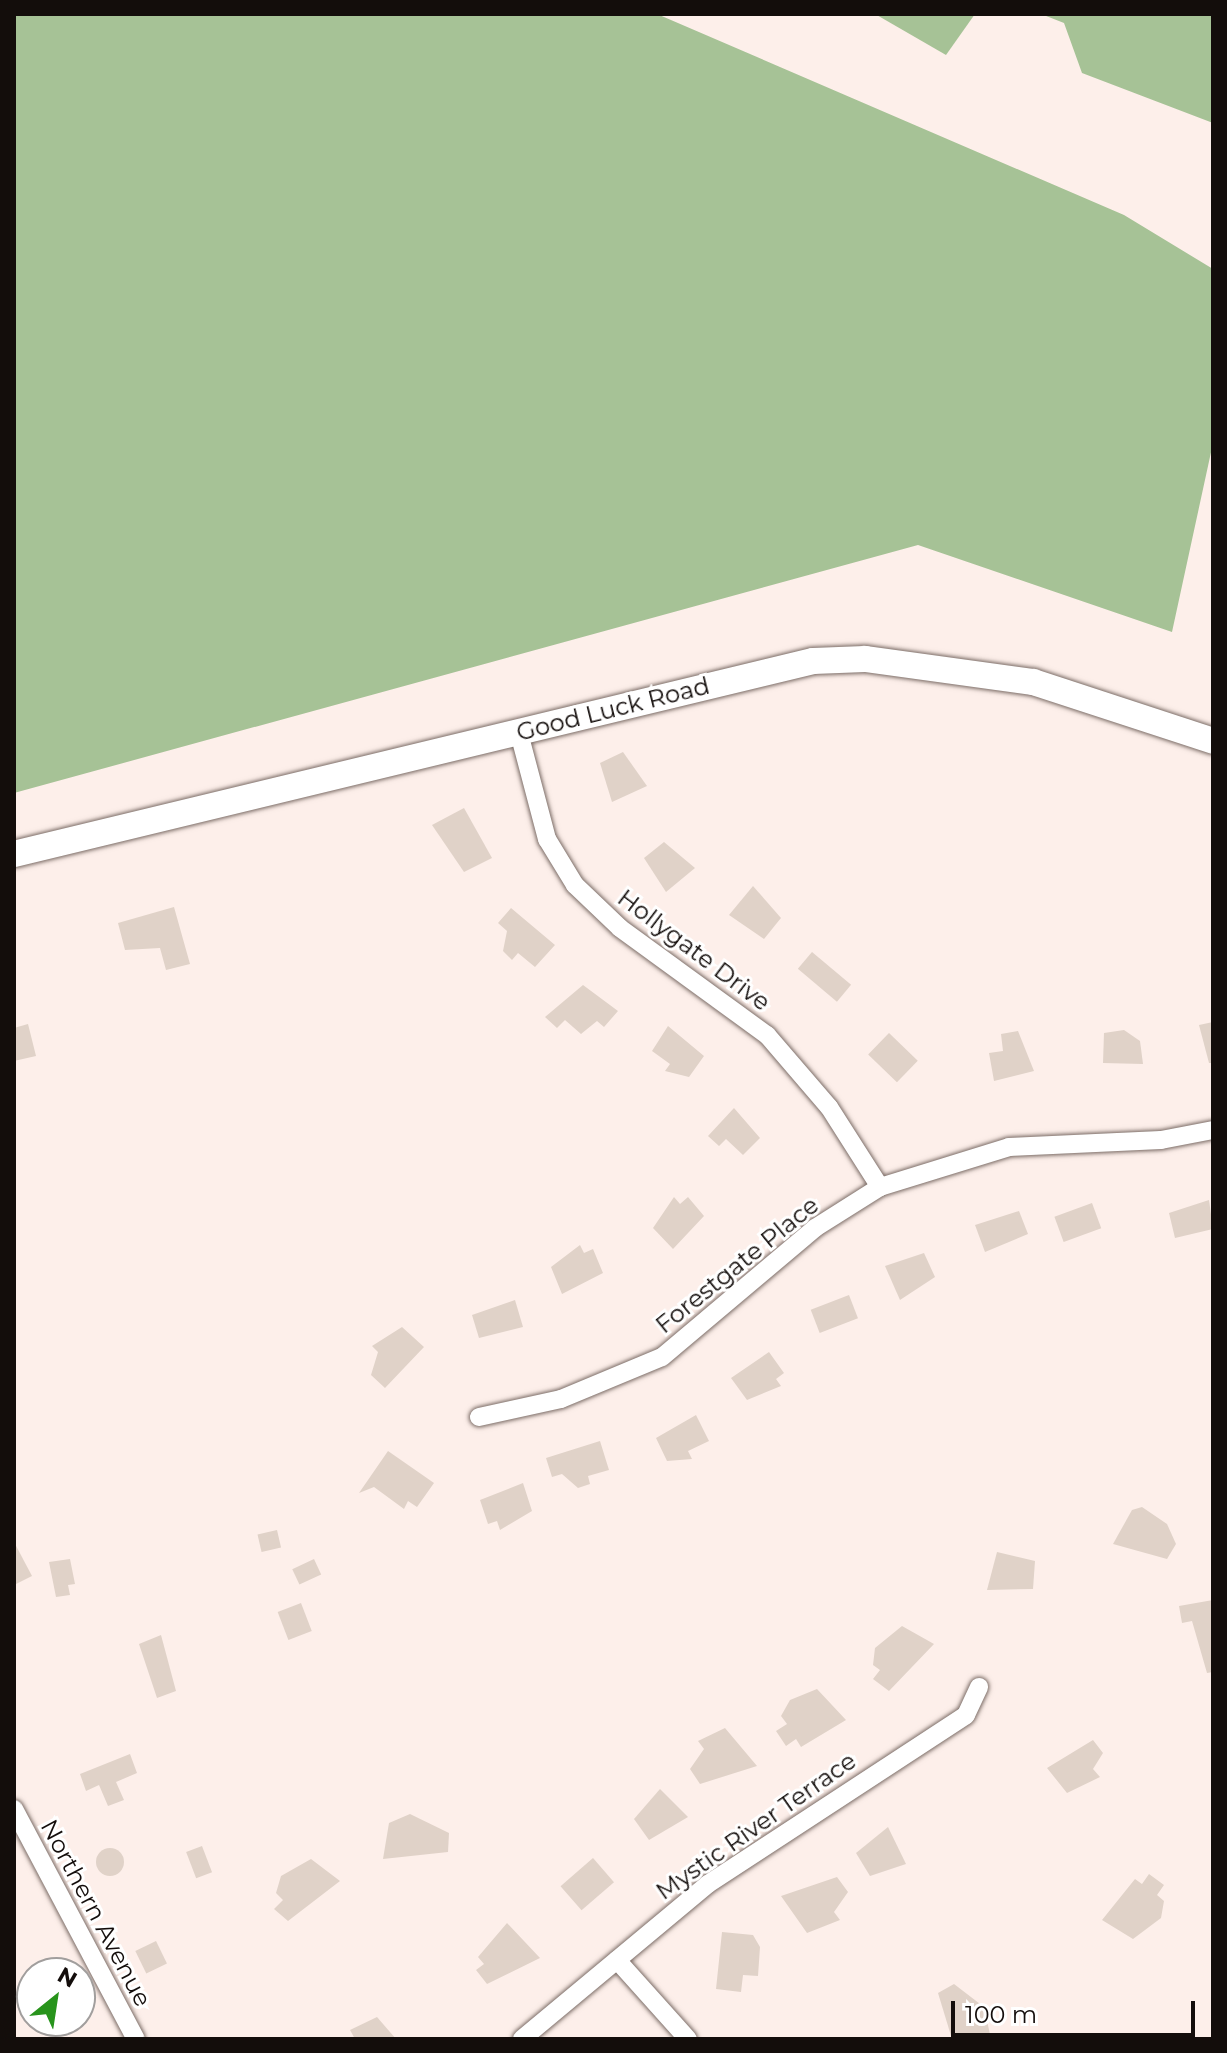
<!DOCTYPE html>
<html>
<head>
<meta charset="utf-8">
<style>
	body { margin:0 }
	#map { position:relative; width:1227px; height:2053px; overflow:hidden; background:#fdefea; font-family:Montserrat,sans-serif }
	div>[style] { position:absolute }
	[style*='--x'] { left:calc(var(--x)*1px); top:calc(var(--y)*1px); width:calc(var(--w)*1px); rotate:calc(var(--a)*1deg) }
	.forest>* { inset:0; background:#a6c296 }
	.building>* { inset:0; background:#e0d2c8; transform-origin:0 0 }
	.round { border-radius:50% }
	.roads { filter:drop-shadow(0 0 2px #7c6d67) drop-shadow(0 0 2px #7c6d67) }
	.street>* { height:18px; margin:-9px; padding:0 9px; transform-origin:9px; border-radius:9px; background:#fff }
	.secondary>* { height:26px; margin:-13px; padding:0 13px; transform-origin:13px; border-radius:13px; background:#fff }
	span { translate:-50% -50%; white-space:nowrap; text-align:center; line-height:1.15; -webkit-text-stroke:6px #fff; paint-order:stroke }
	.street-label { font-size:24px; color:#130d0b }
	.frame { position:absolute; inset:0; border:16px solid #130d0b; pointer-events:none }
	.north { position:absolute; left:16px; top:1957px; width:80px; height:80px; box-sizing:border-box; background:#fff; border:2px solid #a19e9d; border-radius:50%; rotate:30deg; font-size:22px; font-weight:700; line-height:32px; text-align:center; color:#130d0b }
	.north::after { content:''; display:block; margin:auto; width:28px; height:36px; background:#28941c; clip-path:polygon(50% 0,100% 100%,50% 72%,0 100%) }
	.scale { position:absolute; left:951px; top:2001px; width:244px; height:36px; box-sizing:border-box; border:4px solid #130d0b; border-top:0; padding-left:10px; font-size:24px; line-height:28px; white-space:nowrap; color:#130d0b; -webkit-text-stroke:6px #fff; paint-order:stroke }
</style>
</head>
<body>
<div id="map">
	<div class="forest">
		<i style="clip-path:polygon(14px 14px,657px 14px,1124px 215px,1213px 269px,1213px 443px,1172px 632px,918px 545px,14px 793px)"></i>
		<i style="clip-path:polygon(875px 14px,975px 14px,946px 55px)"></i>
		<i style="clip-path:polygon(1041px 14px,1213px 14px,1213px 123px,1082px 73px,1064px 23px)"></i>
	</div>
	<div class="building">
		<i style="clip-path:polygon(623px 752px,647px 786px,612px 802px,600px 763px)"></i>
		<i style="clip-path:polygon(464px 808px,492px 858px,464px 872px,432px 825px)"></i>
		<i style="clip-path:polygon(664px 842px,695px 868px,666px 892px,644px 858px)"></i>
		<i style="clip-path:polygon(753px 886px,781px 918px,764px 939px,729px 915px)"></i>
		<i style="clip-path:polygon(174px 907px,190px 964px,166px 970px,160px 948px,125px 950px,118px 923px)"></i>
		<i style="clip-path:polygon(511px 908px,555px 945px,535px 967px,518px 953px,512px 960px,503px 951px,507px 931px,498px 923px)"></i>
		<i style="left:812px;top:952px;width:51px;height:22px;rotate:40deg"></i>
		<i style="clip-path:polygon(583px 985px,618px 1011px,604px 1027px,597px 1021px,581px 1034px,565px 1020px,557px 1028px,545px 1017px)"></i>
		<i style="clip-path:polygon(1213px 1022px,1213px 1063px,1209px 1063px,1199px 1025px)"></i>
		<i style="clip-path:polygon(28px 1024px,36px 1056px,14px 1061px,14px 1028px)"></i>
		<i style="clip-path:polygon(668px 1026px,704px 1056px,689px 1077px,665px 1071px,670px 1064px,652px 1051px)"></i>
		<i style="clip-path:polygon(1124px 1030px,1140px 1041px,1143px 1064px,1103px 1063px,1104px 1033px)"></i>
		<i style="clip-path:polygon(1018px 1031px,1034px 1071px,994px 1081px,989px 1053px,1003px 1051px,1001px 1034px)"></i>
		<i style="left:889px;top:1033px;width:40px;height:30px;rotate:44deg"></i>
		<i style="clip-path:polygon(734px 1108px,760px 1138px,743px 1155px,726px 1139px,719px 1146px,708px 1136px)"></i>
		<i style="clip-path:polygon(674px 1197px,680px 1204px,688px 1197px,704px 1216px,673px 1249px,653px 1228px)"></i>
		<i style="clip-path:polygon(1209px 1200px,1213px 1229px,1175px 1238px,1169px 1213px)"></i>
		<i style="left:1092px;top:1203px;width:27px;height:40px;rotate:70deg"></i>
		<i style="clip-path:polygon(1019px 1211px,1028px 1234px,985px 1252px,975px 1225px)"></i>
		<i style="clip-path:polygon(580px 1245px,584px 1253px,593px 1249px,603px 1273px,562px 1294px,551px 1267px)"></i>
		<i style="clip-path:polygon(924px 1253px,935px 1277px,900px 1300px,885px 1266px)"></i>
		<i style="left:849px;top:1295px;width:25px;height:41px;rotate:69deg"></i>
		<i style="clip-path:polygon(515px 1300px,523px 1327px,479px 1338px,472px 1315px)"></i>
		<i style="clip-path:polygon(402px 1327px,424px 1347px,385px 1388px,371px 1375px,378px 1352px,372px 1346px)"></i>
		<i style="clip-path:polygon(769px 1352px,784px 1373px,776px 1379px,781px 1386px,747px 1400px,731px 1378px)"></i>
		<i style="clip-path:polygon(696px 1415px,709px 1441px,688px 1451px,692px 1459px,667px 1461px,656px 1438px)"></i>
		<i style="clip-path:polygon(600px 1441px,609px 1470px,588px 1476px,590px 1484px,578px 1488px,562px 1474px,552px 1477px,546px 1458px)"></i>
		<i style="clip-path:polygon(388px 1451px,434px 1483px,417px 1507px,408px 1501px,404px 1509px,374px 1487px,359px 1493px)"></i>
		<i style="clip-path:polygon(523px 1483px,532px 1511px,500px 1530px,497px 1521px,488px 1524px,480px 1500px)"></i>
		<i style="clip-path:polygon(1142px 1507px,1167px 1524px,1176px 1544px,1167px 1559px,1113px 1544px,1132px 1510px)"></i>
		<i style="left:277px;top:1530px;width:18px;height:20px;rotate:77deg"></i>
		<i style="clip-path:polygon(14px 1542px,32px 1576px,14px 1585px)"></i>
		<i style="clip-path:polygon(997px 1552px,1035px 1561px,1033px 1589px,987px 1590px)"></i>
		<i style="clip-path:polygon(70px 1559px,75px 1584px,68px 1585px,70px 1595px,56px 1597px,49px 1562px)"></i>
		<i style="left:314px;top:1559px;width:17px;height:24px;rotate:65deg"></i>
		<i style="clip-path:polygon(1213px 1600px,1213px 1672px,1207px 1673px,1192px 1621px,1182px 1623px,1179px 1606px)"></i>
		<i style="left:301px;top:1603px;width:30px;height:25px;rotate:69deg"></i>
		<i style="clip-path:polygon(902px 1626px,934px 1644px,889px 1691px,873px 1679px,880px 1670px,873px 1665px,875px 1648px)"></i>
		<i style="clip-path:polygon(161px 1635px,176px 1691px,157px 1698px,139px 1644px)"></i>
		<i style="clip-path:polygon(817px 1689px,846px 1720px,801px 1747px,796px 1739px,786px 1746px,776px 1731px,787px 1724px,781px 1716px,790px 1700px)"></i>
		<i style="clip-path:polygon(725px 1728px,757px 1766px,700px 1784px,690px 1769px,704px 1749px,698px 1741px)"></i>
		<i style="clip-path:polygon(1093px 1740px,1103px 1753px,1093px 1769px,1100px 1777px,1067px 1793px,1047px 1768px)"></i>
		<i style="clip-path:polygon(130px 1754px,137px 1773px,116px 1782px,124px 1800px,108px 1806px,99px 1785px,86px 1791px,80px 1774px)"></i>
		<i style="clip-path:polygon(660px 1789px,688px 1817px,649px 1840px,634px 1819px)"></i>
		<i style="clip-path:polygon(410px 1814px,449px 1833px,448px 1852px,383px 1859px,389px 1823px)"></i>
		<i style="clip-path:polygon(888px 1827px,906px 1864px,870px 1876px,856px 1853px)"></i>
		<i style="left:202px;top:1846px;width:28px;height:17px;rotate:69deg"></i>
		<i class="round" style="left:96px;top:1848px;width:28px;height:28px"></i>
		<i style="left:593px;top:1858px;width:32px;height:43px;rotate:49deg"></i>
		<i style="clip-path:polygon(311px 1859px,340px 1881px,288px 1921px,274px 1909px,283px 1900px,276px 1893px,281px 1876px)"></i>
		<i style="clip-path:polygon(1149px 1874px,1164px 1885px,1157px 1895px,1164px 1901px,1161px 1918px,1133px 1939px,1102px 1920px,1135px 1879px,1142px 1884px)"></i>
		<i style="clip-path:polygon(837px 1877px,848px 1892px,834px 1912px,840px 1920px,807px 1933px,781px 1896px)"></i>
		<i style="clip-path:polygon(507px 1923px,540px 1958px,487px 1984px,476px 1970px,484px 1964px,478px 1957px)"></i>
		<i style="clip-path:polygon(722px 1932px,753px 1935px,760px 1947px,758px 1976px,743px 1975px,741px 1992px,716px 1989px)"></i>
		<i style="left:156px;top:1941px;width:25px;height:23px;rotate:64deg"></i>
		<i style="clip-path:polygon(954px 1984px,984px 2007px,991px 2039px,952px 2039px,938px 1993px)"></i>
		<i style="clip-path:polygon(377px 2017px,396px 2039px,355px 2039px,350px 2030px)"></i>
	</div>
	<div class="roads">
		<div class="street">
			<i style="--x:519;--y:733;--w:110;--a:75.2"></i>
			<i style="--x:547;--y:839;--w:54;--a:58.7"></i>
			<i style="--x:575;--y:885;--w:62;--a:43.7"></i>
			<i style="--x:620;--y:928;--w:182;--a:36.1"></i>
			<i style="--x:767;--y:1035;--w:95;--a:49.3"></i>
			<i style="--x:829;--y:1107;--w:95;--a:57.5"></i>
			<i style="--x:479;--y:1417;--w:84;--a:-12.4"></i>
			<i style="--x:561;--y:1399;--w:109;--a:-22.6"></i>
			<i style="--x:662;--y:1357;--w:200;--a:-40.1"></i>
			<i style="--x:815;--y:1228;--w:77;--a:-32.2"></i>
			<i style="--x:880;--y:1187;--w:135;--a:-17.2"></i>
			<i style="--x:1009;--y:1147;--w:152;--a:-2.6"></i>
			<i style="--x:1161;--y:1140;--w:53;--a:-10.9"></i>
			<i style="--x:14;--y:1809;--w:260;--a:62.1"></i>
			<i style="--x:617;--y:1960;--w:106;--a:48.1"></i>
			<i style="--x:522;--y:2039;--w:242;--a:-39.8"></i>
			<i style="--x:708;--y:1884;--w:308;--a:-33.2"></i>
			<i style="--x:966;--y:1715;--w:31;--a:-65"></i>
		</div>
		<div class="secondary">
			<i style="--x:14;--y:854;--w:822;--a:-13.58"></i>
			<i style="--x:813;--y:661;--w:52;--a:-2.2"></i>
			<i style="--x:865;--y:659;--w:170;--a:7.8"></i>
			<i style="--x:1033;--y:682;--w:189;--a:18.1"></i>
		</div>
	</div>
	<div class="street-label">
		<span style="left:613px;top:709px;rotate:-14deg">Good Luck Road</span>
		<span style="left:694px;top:950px;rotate:37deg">Hollygate Drive</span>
		<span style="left:737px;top:1265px;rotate:-39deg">Forestgate Place</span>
		<span style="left:756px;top:1826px;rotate:-35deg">Mystic River Terrace</span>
		<span style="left:96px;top:1913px;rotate:62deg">Northern Avenue</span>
	</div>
	<div class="frame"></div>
	<div class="north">N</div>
	<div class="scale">100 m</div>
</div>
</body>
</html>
